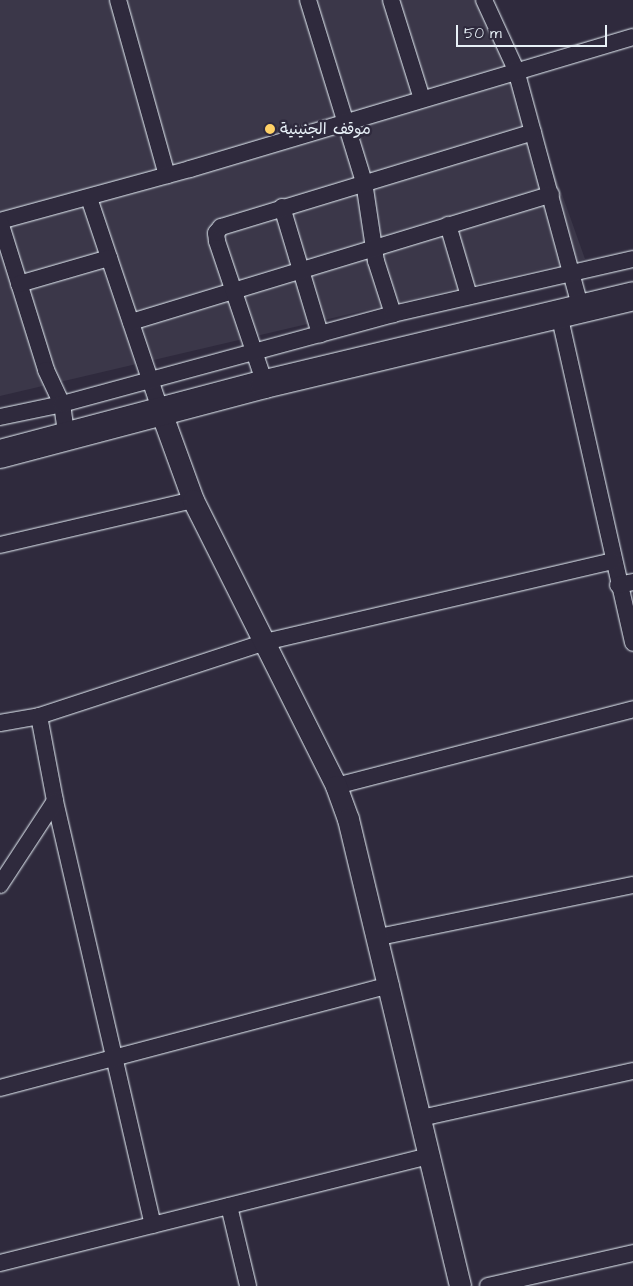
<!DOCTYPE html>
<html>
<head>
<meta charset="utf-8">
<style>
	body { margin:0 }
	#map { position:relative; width:633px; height:1286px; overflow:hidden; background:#2f2a3d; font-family:"Architects Daughter","Playpen Sans Arabic",sans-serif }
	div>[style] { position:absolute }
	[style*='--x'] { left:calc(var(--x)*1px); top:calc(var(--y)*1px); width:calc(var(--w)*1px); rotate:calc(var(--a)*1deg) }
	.built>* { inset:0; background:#3b3749 }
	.roads { filter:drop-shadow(0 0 1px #e8f1f8) drop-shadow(0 0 1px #e8f1f8) }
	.minor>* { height:16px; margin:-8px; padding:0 8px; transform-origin:8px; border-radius:8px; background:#2f2a3d }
	.tertiary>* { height:21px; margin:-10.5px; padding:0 10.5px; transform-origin:10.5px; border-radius:10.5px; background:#2f2a3d }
	.trunk>* { height:28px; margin:-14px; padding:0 14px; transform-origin:14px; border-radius:14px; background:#2f2a3d }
	.dots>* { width:14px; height:14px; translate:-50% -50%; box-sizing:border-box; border:2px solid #2f2a3d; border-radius:50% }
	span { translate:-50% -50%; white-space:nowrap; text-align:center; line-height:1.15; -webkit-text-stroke:5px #2f2a3d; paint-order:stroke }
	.poi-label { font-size:16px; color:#e8f1f8 }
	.left { translate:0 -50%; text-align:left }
	.scale { position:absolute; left:456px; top:25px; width:151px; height:22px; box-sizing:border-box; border:2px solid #e8f1f8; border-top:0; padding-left:6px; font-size:15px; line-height:18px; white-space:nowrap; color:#e8f1f8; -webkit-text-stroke:4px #2f2a3d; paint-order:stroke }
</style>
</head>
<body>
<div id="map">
	<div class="built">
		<i style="clip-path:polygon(0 0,493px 0,585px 259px,0 396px)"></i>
	</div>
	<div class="roads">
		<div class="minor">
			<i style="--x:118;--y:0;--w:182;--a:74.4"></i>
			<i style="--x:308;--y:0;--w:190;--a:72.9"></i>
			<i style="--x:364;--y:182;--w:80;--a:81.4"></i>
			<i style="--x:376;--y:261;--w:56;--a:72.2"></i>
			<i style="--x:391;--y:0;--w:104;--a:72.6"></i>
			<i style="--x:484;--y:0;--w:77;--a:65.4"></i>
			<i style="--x:516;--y:70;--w:248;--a:74.8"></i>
			<i style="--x:89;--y:198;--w:226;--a:71.4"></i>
			<i style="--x:282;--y:207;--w:133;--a:73.3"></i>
			<i style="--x:0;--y:221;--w:197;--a:-15.3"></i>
			<i style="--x:190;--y:169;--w:462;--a:-16.6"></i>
			<i style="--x:0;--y:222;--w:155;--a:72.7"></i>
			<i style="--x:46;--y:370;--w:38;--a:65"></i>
			<i style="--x:62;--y:404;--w:35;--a:82"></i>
			<i style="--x:448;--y:225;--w:74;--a:73.5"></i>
			<i style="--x:19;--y:284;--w:94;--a:-16.1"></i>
			<i style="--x:559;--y:314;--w:337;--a:77.3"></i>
			<i style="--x:131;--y:322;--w:439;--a:-16.9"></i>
			<i style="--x:265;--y:384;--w:151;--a:-108.6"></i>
			<i style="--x:217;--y:241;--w:8;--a:-97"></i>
			<i style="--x:216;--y:233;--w:8;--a:-50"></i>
			<i style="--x:221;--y:227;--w:326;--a:-16.9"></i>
			<i style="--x:0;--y:417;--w:63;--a:-11.8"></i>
			<i style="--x:62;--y:404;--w:343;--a:-15.2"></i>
			<i style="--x:393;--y:314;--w:246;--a:-12.9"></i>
			<i style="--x:0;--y:545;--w:198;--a:-13.1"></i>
			<i style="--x:618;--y:585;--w:15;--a:-11"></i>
			<i style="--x:39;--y:716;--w:86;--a:79.3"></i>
			<i style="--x:55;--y:801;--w:435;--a:77"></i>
			<i style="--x:0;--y:723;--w:40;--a:-10"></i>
			<i style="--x:39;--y:716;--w:238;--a:-18.1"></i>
			<i style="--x:265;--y:642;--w:357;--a:-13.1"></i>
			<i style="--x:336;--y:786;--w:307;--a:-14.5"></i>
			<i style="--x:0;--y:885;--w:100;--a:-56.8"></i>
			<i style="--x:379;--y:937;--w:259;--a:-11.6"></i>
			<i style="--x:0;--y:1088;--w:404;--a:-14.8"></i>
			<i style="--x:421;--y:1118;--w:217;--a:-12.5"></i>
			<i style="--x:229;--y:1206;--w:82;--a:76.6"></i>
			<i style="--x:0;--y:1263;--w:442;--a:-14"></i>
			<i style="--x:488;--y:1286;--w:149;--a:-12.8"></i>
		</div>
		<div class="tertiary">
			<i style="--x:161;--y:412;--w:94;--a:70"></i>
			<i style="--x:193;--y:500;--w:320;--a:63.4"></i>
			<i style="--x:336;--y:786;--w:35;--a:70"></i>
			<i style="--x:348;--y:819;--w:480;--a:76.5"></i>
		</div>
		<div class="trunk">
			<i style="--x:0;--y:454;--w:274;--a:-14.8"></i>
			<i style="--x:265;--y:384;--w:378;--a:-13.4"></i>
		</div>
	</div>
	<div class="dots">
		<i style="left:270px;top:129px;background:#ffd166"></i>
	</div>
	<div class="poi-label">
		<span class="left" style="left:280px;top:129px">موقف الجنينية</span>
	</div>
	<div class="scale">50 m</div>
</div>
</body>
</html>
